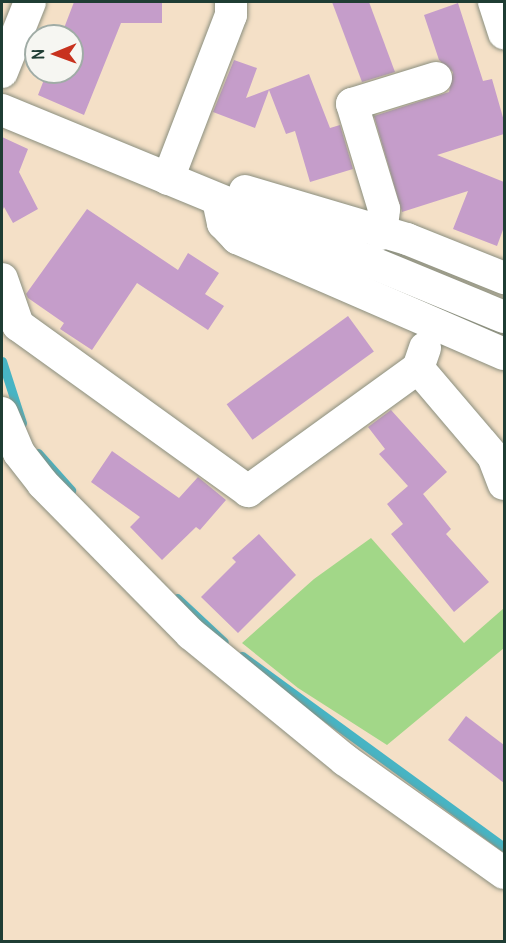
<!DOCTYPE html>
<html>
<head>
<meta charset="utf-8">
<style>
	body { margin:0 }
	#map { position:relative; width:506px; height:943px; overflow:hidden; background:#f4e0c7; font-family:Delius,sans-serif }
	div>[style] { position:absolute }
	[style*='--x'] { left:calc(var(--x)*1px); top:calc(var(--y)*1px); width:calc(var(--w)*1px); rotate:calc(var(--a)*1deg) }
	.green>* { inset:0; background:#a2d788 }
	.stream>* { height:9px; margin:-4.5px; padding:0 4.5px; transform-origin:4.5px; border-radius:4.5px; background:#47b4c4 }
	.building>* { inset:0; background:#c59dca; transform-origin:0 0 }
	.roads { filter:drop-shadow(0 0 2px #8a8e7e) drop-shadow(0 0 2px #8a8e7e) }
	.minor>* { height:32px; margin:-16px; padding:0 16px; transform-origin:16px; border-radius:16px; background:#fff }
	span { translate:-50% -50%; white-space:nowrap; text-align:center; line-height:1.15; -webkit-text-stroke:4.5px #f6f6f2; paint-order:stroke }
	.frame { position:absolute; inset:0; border:3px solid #1f3d34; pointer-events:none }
	.north { position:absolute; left:24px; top:24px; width:60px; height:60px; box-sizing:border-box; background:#f6f6f2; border:2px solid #a0aca6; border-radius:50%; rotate:269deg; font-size:16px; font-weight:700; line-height:24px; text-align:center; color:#1f3d34 }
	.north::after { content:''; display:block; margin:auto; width:21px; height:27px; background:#c8321e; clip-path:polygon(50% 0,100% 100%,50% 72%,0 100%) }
</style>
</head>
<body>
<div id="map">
	<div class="green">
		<i style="clip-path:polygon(371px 538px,464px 643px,504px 608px,504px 648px,387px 745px,298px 688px,242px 643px,314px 579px)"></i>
	</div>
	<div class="stream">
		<i style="--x:2;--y:361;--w:65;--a:72.1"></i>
		<i style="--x:38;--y:453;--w:50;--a:48.3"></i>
		<i style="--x:177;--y:598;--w:64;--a:43.1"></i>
		<i style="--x:242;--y:656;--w:324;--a:36.1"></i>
	</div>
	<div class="building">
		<i style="clip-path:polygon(74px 2px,162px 2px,162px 23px,121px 23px,84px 115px,38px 95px,47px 72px,72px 72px,72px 36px,61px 36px)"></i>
		<i style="clip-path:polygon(332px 2px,369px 2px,395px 72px,362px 82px)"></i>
		<i style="clip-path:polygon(458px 3px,483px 81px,492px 79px,504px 121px,504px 134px,437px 155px,504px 182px,504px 227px,497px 246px,453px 229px,468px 191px,402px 212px,374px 116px,449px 92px,453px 72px,439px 60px,424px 15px)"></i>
		<i style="clip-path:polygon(234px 60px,257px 68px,246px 98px,309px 74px,330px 128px,340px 125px,353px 169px,310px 182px,295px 131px,286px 134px,269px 90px,255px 128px,213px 112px)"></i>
		<i style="clip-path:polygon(2px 137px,28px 149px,19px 172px,38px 209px,13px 223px,4px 207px,2px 212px)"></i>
		<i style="clip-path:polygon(87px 209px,178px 270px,188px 253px,219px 273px,205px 294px,224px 306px,208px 330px,137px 283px,92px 350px,60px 329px,64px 323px,28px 298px,26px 294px)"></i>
		<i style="left:348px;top:316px;width:44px;height:150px;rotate:54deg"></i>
		<i style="clip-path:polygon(391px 410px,447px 472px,423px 494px,451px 529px,446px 534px,489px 582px,454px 612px,391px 534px,403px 524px,387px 504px,408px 486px,379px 454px,385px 449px,368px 427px)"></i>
		<i style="clip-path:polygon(112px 451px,179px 498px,198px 477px,226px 500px,200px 530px,196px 527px,162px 560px,130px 527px,140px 517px,91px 482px)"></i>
		<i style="clip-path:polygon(259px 534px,296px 575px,238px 633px,201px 597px,236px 562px,232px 558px)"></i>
		<i style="clip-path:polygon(466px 716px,504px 745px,504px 783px,448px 740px)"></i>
	</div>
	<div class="roads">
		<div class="minor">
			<i style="--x:494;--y:2;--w:33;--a:72"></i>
			<i style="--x:2;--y:72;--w:75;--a:-68.2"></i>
			<i style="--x:2;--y:110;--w:543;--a:22.41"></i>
			<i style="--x:168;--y:179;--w:176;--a:-69"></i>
			<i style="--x:231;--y:15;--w:13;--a:-90"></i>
			<i style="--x:245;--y:191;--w:169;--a:16.5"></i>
			<i style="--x:407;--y:239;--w:105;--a:21.9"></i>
			<i style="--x:218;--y:200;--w:24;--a:78"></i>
			<i style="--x:223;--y:223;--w:21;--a:47"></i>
			<i style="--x:237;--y:238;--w:291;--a:23.5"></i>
			<i style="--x:381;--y:234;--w:25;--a:-83"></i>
			<i style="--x:384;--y:209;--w:110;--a:-106.9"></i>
			<i style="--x:352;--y:104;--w:88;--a:-17.2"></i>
			<i style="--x:2;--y:279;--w:49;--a:70.8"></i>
			<i style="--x:18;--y:325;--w:284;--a:35.8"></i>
			<i style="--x:248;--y:491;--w:210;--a:-35.9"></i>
			<i style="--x:425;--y:348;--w:21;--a:109"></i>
			<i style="--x:418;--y:368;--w:116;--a:49.6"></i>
			<i style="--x:493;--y:456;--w:30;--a:69"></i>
			<i style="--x:2;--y:413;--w:43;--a:67"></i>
			<i style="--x:19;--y:453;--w:39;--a:52"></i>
			<i style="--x:43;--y:484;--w:211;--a:45.4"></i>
			<i style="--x:191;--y:634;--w:199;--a:39.3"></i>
			<i style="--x:345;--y:760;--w:195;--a:35.4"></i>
		</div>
	</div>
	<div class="frame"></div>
	<div class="north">N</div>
</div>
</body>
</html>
